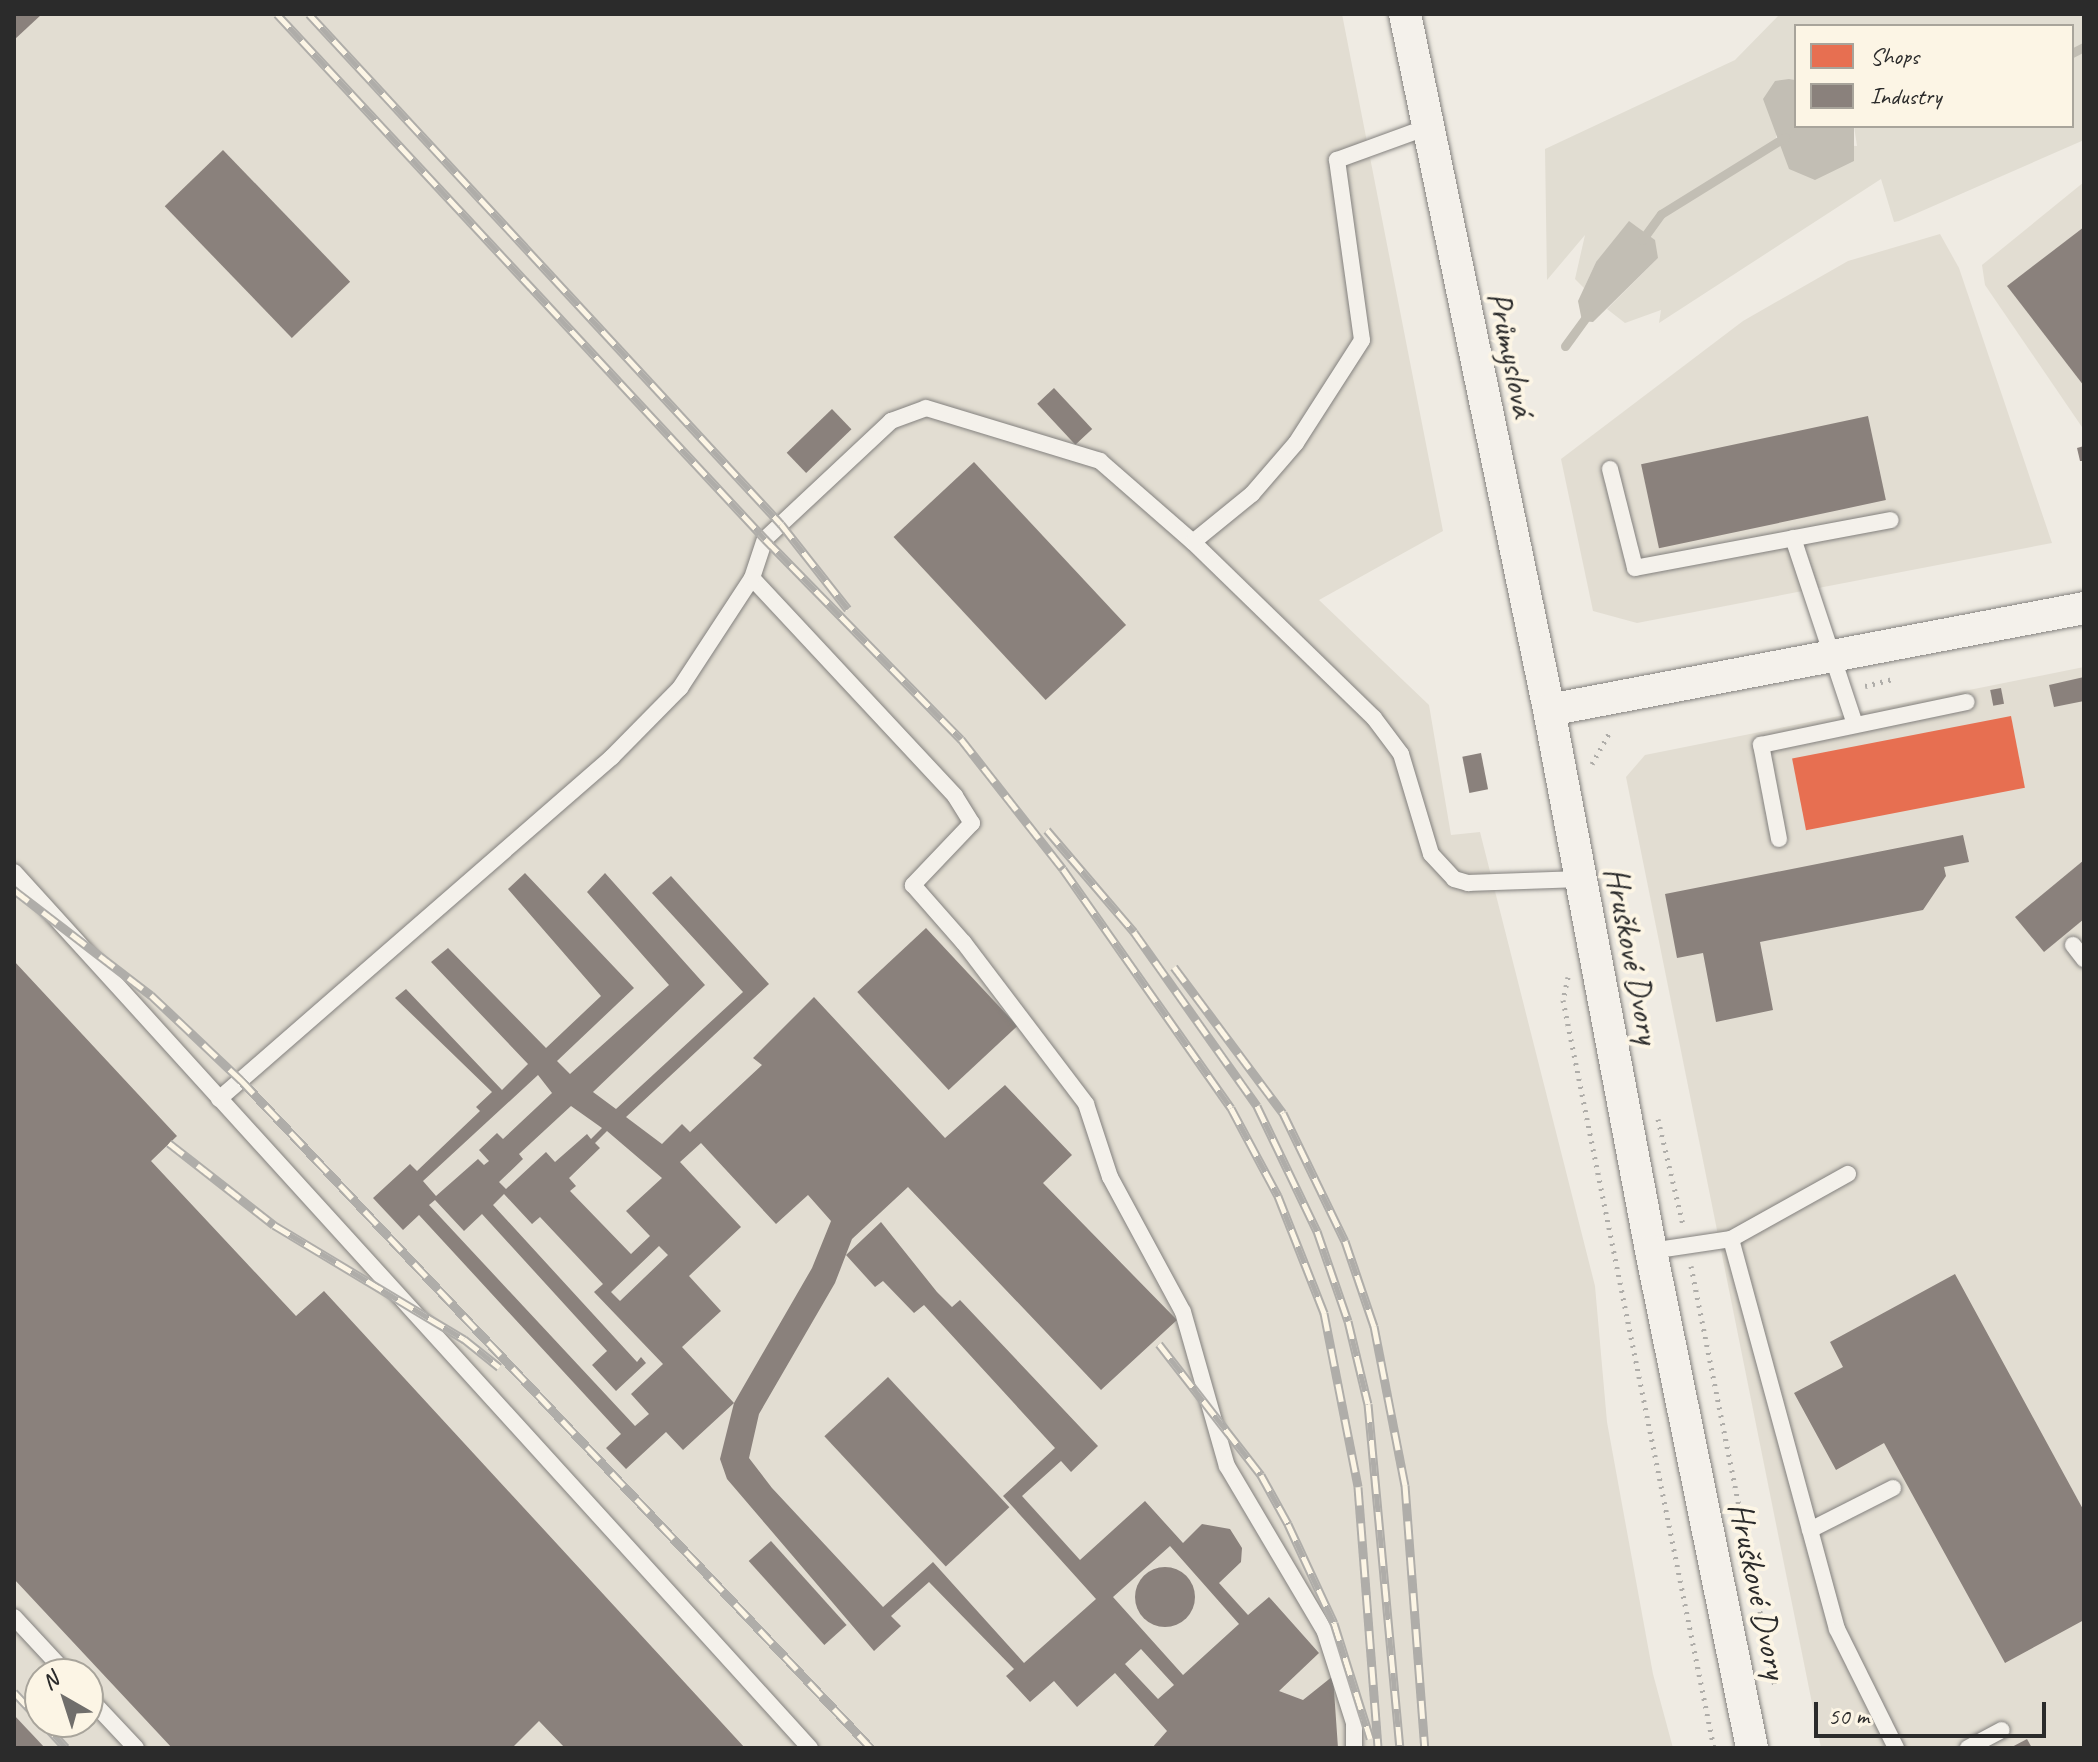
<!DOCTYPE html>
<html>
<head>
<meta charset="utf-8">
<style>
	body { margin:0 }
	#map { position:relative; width:2098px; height:1762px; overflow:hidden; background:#efebe3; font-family:Caveat,sans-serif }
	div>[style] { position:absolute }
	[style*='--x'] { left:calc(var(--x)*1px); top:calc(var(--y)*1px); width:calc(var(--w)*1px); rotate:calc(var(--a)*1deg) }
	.built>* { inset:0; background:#e2ddd2 }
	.green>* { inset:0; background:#e1ddd2 }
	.water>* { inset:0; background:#c2beb4 }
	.shops>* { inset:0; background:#e76f51; transform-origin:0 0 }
	.industry>* { inset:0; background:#8a817c; transform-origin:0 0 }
	.round { border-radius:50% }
	.stream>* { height:9px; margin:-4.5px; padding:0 4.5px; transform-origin:4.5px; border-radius:4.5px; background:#c2beb4 }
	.path>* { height:5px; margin-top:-2.5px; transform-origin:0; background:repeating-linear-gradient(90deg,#afada9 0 2px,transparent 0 8px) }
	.roads { filter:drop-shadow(0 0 2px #83817e) drop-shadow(0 0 2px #83817e) }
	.service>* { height:16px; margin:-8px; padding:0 8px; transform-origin:8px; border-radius:8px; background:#f4f1eb }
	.minor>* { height:32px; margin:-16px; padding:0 16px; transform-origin:16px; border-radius:16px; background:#f4f1eb }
	.rail>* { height:9px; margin-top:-4.5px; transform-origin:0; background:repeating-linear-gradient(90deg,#fcf5e5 0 18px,#afada9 0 36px); box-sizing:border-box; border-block:2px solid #afada9 }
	span { translate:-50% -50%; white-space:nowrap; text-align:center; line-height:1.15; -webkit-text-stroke:8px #fcf5e5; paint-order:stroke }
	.street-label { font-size:34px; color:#2b2b2b }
	.frame { position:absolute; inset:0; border:16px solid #2b2b2b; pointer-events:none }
	.legend { position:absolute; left:1794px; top:24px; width:280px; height:104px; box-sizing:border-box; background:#fcf5e5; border:2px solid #a8a49b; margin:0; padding:10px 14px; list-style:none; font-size:24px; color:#2b2b2b }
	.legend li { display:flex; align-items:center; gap:16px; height:40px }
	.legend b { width:40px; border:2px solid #a8a49b }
	.north { position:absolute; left:24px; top:1658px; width:80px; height:80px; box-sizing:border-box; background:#fcf5e5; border:2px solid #a8a49b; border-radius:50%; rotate:321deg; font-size:22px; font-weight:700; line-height:32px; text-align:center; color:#2b2b2b }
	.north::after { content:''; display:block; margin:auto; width:28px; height:36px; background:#706e6b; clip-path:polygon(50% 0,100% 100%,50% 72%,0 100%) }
	.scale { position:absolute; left:1814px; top:1702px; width:232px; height:36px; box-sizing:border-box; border:4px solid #2b2b2b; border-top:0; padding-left:10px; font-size:24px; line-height:28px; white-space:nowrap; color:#2b2b2b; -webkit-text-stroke:6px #fcf5e5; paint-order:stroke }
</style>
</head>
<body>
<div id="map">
	<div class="built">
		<i style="clip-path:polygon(evenodd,14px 14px,1342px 14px,1443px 531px,1319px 600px,1429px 705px,1451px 835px,1480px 832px,1595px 1286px,1607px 1422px,1653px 1674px,1673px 1748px,14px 1748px,14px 14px,40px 1674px,88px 1674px,88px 1722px,40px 1722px,40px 1674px)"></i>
		<i style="clip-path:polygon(2084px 182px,2084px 430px,1985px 285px,1982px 265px)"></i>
		<i style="clip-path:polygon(1940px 234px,1959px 268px,2052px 543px,1637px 623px,1593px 611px,1561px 459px,1743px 321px,1848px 261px)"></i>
		<i style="clip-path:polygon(2084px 667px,2084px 1748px,1821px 1748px,1626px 777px,1645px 755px)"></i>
	</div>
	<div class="green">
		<i style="clip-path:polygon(evenodd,1780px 14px,2084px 14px,2084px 140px,1899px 221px,1894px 222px,1881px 179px,1659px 323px,1661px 310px,1625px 323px,1607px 309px,1658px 258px,1596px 262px,1584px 288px,1575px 279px,1585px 235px,1547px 280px,1545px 149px,1735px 60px,1780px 14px,1796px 26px,2072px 26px,2072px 126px,1854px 126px,1857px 146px,1775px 142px,1789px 79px,1796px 80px,1796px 26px)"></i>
	</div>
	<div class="water">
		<i style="clip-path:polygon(1789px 79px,1796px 80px,1796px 126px,1854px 126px,1854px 161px,1815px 180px,1789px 169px,1763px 99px,1775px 81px)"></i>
		<i style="clip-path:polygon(1629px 221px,1655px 240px,1658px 258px,1593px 322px,1582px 321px,1578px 301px,1596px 262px)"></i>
	</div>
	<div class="shops">
		<i style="left:2011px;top:716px;width:73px;height:223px;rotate:79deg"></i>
	</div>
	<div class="industry">
		<i style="clip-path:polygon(14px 14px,42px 14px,14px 40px)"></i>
		<i style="left:223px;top:150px;width:183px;height:81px;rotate:46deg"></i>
		<i style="clip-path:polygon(2084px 227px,2084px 386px,2007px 286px)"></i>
		<i style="left:1054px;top:388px;width:56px;height:23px;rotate:47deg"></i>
		<i style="left:832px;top:409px;width:28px;height:63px;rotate:46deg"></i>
		<i style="left:1868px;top:416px;width:86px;height:232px;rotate:78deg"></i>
		<i style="clip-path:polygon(2084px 446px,2084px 461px,2080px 461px,2077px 448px)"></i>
		<i style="left:974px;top:462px;width:223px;height:110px;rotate:47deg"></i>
		<i style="clip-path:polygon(2084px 677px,2084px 701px,2054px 707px,2049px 685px)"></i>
		<i style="left:2001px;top:688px;width:16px;height:11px;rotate:79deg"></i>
		<i style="left:1481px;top:753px;width:37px;height:19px;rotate:79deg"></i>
		<i style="clip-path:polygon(1963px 835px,1969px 862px,1944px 867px,1946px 876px,1923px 910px,1760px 942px,1773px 1010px,1716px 1022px,1703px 953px,1677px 958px,1665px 894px)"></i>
		<i style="clip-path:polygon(2084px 860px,2084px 919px,2044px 952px,2015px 917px)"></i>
		<i style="clip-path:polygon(evenodd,525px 873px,634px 988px,557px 1061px,570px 1074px,669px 985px,587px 892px,605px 873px,705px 985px,593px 1092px,616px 1109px,743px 992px,652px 893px,671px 876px,769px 984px,626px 1117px,662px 1144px,682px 1124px,690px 1132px,762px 1065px,753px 1058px,814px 997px,945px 1138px,1005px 1085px,1072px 1155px,1043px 1183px,1177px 1320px,1101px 1390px,908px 1187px,852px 1239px,835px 1283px,759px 1414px,749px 1458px,772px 1488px,883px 1607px,933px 1562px,1024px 1663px,1096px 1599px,1003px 1496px,1055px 1448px,924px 1305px,914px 1313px,883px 1281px,875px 1287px,846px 1255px,881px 1222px,937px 1292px,952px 1307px,960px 1300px,1098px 1446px,1071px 1472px,1061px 1461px,1022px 1496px,1080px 1560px,1145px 1501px,1183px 1543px,1202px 1524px,1230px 1529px,1242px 1548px,1241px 1562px,1219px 1583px,1248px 1615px,1269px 1597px,1319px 1653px,1279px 1691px,1303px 1700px,1333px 1676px,1338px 1748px,1152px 1748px,1167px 1731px,1115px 1673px,1077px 1707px,1054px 1681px,1030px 1702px,1006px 1676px,1014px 1669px,929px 1582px,891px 1616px,901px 1626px,874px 1651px,727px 1479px,720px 1459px,734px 1403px,683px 1450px,666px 1432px,626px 1469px,606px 1448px,621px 1434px,419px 1215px,403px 1230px,373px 1198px,410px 1164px,417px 1171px,480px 1111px,476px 1107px,492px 1092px,395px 998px,406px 989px,502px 1090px,528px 1064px,431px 962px,448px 948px,546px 1048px,601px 996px,508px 889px,525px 873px,538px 1075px,552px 1093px,503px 1139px,497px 1133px,479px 1150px,489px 1161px,484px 1165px,478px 1159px,436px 1196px,423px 1181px,538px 1075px,525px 873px,571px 1106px,602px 1128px,591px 1139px,587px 1134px,555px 1162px,546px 1152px,506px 1189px,499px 1182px,523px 1159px,519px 1154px,571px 1106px,525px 873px,607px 1131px,662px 1178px,626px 1211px,650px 1236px,631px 1254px,570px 1191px,576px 1186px,569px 1178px,600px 1148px,595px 1143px,607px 1131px,525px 873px,701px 1143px,776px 1224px,808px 1195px,831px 1221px,812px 1268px,734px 1403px,682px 1347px,721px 1311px,689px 1276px,741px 1227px,680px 1162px,701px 1143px,525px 873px,504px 1194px,532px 1224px,540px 1217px,603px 1284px,594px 1292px,663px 1364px,631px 1394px,649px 1414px,635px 1426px,429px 1205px,435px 1200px,464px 1231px,482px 1214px,607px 1351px,592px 1365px,616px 1391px,646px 1363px,641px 1357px,637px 1362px,493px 1205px,504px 1194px,525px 873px,659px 1246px,668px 1255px,620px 1301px,611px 1292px,659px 1246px,525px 873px,1170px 1546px,1239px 1624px,1183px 1675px,1113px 1597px,1170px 1546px,525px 873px,1141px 1649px,1174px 1685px,1158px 1699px,1125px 1664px,1141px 1649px)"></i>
		<i style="left:926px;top:928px;width:134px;height:94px;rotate:47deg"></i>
		<i style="clip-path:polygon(14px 961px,177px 1136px,151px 1161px,296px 1316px,324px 1291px,745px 1748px,565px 1748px,539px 1721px,512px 1748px,172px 1748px,14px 1579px)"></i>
		<i style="clip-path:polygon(1955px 1274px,2084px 1511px,2084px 1620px,2005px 1663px,1884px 1443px,1836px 1470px,1794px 1393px,1843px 1367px,1830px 1342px)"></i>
		<i style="left:888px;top:1377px;width:178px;height:87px;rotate:47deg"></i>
		<i style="left:771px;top:1541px;width:113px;height:30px;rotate:48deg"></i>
		<i class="round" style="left:1135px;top:1567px;width:60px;height:60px"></i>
		<i style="clip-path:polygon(14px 1715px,45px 1748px,14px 1748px)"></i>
		<i style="clip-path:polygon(2027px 1739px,2032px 1748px,2010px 1748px)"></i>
	</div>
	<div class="stream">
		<i style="--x:2072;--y:53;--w:13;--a:-27"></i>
		<i style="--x:1642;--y:240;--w:32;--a:-54"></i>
		<i style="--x:1661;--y:214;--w:146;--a:-31.8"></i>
		<i style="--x:1565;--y:346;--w:41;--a:-54"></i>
	</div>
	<div class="path">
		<i style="--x:1865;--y:686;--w:30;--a:-14"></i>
		<i style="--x:1592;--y:764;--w:38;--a:-61"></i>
		<i style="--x:1568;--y:977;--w:24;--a:102"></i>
		<i style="--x:1563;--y:1000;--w:763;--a:78.59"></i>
		<i style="--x:1658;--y:1119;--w:109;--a:76.7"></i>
		<i style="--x:1691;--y:1266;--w:430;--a:78.7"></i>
	</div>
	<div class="roads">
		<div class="service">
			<i style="--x:1610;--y:469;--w:102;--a:75.8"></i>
			<i style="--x:1635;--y:568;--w:260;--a:-10.6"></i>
			<i style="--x:1793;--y:538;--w:196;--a:71.6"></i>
			<i style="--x:1193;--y:542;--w:76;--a:-39.1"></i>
			<i style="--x:1252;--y:494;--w:67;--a:-49.2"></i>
			<i style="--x:1296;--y:443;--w:122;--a:-57.3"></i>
			<i style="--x:1362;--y:340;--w:182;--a:-97.9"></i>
			<i style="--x:1337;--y:160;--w:94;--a:-20"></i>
			<i style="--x:752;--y:578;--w:298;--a:47"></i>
			<i style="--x:955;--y:796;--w:32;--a:58"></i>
			<i style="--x:972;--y:823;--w:86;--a:133.6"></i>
			<i style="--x:913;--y:885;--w:77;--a:48.7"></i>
			<i style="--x:964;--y:943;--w:202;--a:52.8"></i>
			<i style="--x:1086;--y:1104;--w:77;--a:71.8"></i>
			<i style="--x:1110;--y:1177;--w:153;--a:61.6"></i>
			<i style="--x:1183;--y:1312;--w:160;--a:74.1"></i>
			<i style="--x:1227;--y:1466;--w:193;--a:59.4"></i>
			<i style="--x:1325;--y:1632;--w:96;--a:72.3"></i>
			<i style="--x:1354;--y:1723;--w:25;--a:90"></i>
			<i style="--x:1779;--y:839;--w:96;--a:-100.8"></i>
			<i style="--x:1761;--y:745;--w:210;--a:-11.8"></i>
			<i style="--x:14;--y:872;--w:1184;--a:47.74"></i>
			<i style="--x:2073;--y:945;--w:18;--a:52"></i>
			<i style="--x:219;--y:1099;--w:521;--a:-41.03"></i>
			<i style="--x:612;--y:757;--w:97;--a:-45.4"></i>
			<i style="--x:680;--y:688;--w:131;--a:-56.8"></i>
			<i style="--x:752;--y:578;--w:41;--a:-71.6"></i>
			<i style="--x:765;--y:539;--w:173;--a:-43.1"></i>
			<i style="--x:891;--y:421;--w:37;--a:-20"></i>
			<i style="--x:926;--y:408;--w:182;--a:16.9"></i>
			<i style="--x:1100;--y:461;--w:123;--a:41.1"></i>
			<i style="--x:1193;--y:542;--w:252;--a:44.2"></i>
			<i style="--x:1374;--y:718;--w:45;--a:53.1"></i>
			<i style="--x:1401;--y:754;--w:104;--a:73.3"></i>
			<i style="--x:1431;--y:854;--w:34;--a:47"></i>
			<i style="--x:1454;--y:879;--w:15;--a:16"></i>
			<i style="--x:1468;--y:883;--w:112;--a:-2"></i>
			<i style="--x:1731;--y:1239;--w:134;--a:-29.1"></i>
			<i style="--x:1651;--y:1251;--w:81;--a:-8.5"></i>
			<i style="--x:1731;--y:1239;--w:404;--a:74.8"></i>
			<i style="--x:1837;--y:1629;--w:133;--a:63.6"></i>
			<i style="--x:1810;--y:1530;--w:93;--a:-26.8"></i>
			<i style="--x:14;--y:1617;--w:78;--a:47.1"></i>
			<i style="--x:88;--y:1697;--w:70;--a:46.7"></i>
			<i style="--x:1968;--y:1748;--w:38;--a:-28"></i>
		</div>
		<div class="minor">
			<i style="--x:1405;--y:14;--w:711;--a:78.31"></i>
			<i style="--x:1549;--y:710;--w:551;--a:79.32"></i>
			<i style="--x:1651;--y:1251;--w:507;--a:78.51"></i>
			<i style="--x:1549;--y:710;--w:545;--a:-10.79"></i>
		</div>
	</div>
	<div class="rail">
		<i style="--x:277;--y:14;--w:717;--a:47.09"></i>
		<i style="--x:765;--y:539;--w:280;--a:45.6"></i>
		<i style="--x:961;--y:739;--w:165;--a:51.9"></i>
		<i style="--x:1063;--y:869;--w:292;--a:54.9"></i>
		<i style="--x:1231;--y:1108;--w:100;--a:61.9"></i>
		<i style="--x:1278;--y:1196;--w:126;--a:68.5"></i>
		<i style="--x:1324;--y:1313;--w:177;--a:78.9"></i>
		<i style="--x:1358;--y:1487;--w:262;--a:85.6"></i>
		<i style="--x:309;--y:14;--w:695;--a:47.22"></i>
		<i style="--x:781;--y:524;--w:108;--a:51.8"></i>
		<i style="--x:1047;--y:830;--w:134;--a:49.5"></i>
		<i style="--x:1134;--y:932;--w:213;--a:54.7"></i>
		<i style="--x:1257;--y:1106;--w:139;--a:64.4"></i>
		<i style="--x:1317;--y:1231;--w:95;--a:71"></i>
		<i style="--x:1348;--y:1321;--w:85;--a:76.5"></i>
		<i style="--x:1368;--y:1404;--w:345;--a:84.7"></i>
		<i style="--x:14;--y:890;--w:173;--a:37.5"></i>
		<i style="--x:151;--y:995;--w:124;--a:43.4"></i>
		<i style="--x:241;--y:1080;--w:918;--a:46.68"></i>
		<i style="--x:1174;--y:967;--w:182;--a:53.3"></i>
		<i style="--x:1283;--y:1113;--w:142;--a:64.2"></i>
		<i style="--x:1345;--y:1241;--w:90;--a:71.2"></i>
		<i style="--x:1374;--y:1326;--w:162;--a:79"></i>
		<i style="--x:1405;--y:1485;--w:264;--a:85.7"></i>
		<i style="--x:169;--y:1143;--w:133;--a:38"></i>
		<i style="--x:274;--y:1225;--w:222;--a:31"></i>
		<i style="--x:464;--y:1339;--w:45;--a:38.7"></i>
		<i style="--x:1159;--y:1344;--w:166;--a:52.1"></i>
		<i style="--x:1261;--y:1475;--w:56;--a:61.1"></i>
		<i style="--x:1288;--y:1524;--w:109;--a:65.1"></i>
		<i style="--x:1334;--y:1623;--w:121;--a:72.6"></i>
		<i style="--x:14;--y:1692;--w:38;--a:47"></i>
		<i style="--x:42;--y:1722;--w:35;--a:47"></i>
	</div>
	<div class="street-label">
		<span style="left:1512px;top:354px;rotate:78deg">Průmyslová</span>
		<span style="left:1633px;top:955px;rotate:79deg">Hruškové Dvory</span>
		<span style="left:1759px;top:1590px;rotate:78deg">Hruškové Dvory</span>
	</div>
	<div class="frame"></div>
	<ul class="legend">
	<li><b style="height:22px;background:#e76f51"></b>Shops</li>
	<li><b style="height:22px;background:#8a817c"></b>Industry</li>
	</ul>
	<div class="north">N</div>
	<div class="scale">50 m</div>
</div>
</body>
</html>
